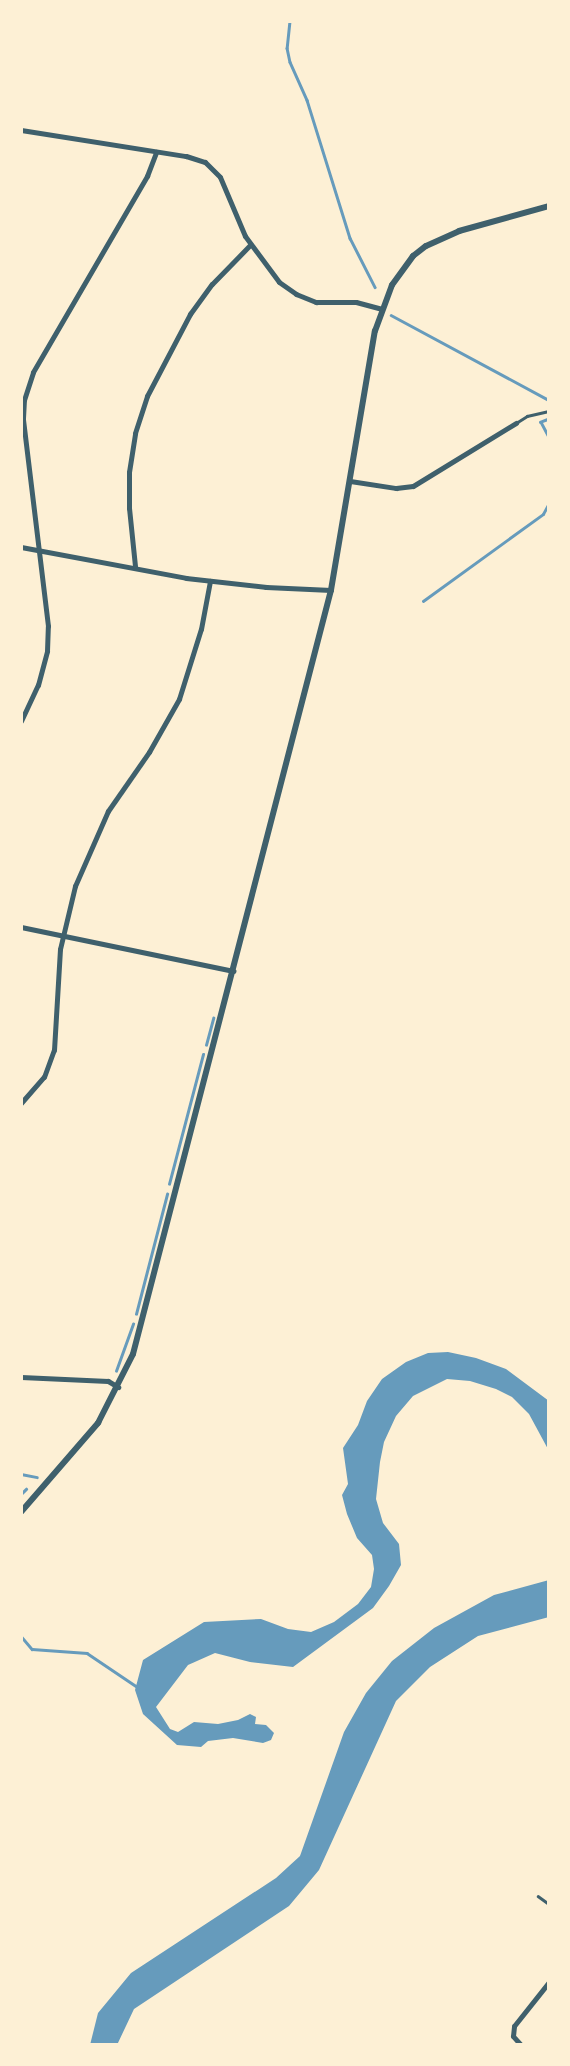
<!DOCTYPE html>
<html>
<head>
<meta charset="utf-8">
<style>
	body { margin:0 }
	#map { position:relative; width:570px; height:2066px; overflow:hidden; background:#fdf0d5; font-family:Cabin,sans-serif }
	div>[style] { position:absolute }
	[style*='--x'] { left:calc(var(--x)*1px); top:calc(var(--y)*1px); width:calc(var(--w)*1px); rotate:calc(var(--a)*1deg) }
	.water>* { inset:0; background:#669bbc }
	.stream>* { height:2.5px; margin:-1.25px; padding:0 1.25px; transform-origin:1.25px; border-radius:1.25px; background:#669bbc }
	.service>* { height:2.5px; margin:-1.25px; padding:0 1.25px; transform-origin:1.25px; border-radius:1.25px; background:#3f606c }
	.minor>* { height:5px; margin:-2.5px; padding:0 2.5px; transform-origin:2.5px; border-radius:2.5px; background:#3f606c }
	.tertiary>* { height:6px; margin:-3px; padding:0 3px; transform-origin:3px; border-radius:3px; background:#3f606c }
	span { translate:-50% -50%; white-space:nowrap; text-align:center; line-height:1.15; -webkit-text-stroke:6px #fdf0d5; paint-order:stroke }
	.frame { position:absolute; inset:0; border:23px solid #fdf0d5; pointer-events:none }
</style>
</head>
<body>
<div id="map">
	<div class="water">
		<i style="clip-path:polygon(448px 1352px,476px 1358px,506px 1369px,549px 1401px,549px 1451px,529px 1414px,512px 1397px,496px 1389px,470px 1381px,447px 1379px,413px 1396px,396px 1416px,384px 1442px,380px 1462px,376px 1499px,383px 1523px,399px 1544px,401px 1565px,389px 1586px,373px 1608px,293px 1667px,250px 1662px,215px 1653px,188px 1665px,156px 1707px,170px 1729px,178px 1732px,194px 1722px,218px 1724px,238px 1720px,250px 1714px,256px 1717px,255px 1724px,266px 1725px,274px 1733px,271px 1740px,263px 1743px,233px 1738px,208px 1741px,201px 1747px,177px 1745px,143px 1714px,135px 1690px,143px 1660px,204px 1622px,261px 1619px,288px 1629px,311px 1632px,334px 1622px,358px 1604px,371px 1587px,374px 1569px,372px 1555px,357px 1538px,347px 1514px,342px 1495px,348px 1484px,343px 1448px,358px 1425px,367px 1401px,382px 1379px,406px 1362px,428px 1353px)"></i>
		<i style="clip-path:polygon(549px 1580px,549px 1617px,478px 1636px,430px 1667px,396px 1701px,319px 1870px,289px 1906px,134px 2009px,117px 2045px,90px 2045px,98px 2013px,131px 1973px,276px 1878px,300px 1856px,344px 1732px,366px 1693px,392px 1661px,434px 1628px,494px 1595px)"></i>
	</div>
	<div class="stream">
		<i style="--x:290;--y:21;--w:27;--a:96"></i>
		<i style="--x:287;--y:48;--w:14;--a:78"></i>
		<i style="--x:290;--y:62;--w:42;--a:65.9"></i>
		<i style="--x:307;--y:100;--w:145;--a:72.7"></i>
		<i style="--x:350;--y:238;--w:55;--a:63"></i>
		<i style="--x:391;--y:315;--w:179;--a:28.3"></i>
		<i style="--x:549;--y:419;--w:9;--a:159"></i>
		<i style="--x:541;--y:422;--w:17;--a:62"></i>
		<i style="--x:423;--y:601;--w:148;--a:-35.9"></i>
		<i style="--x:543;--y:514;--w:13;--a:-61"></i>
		<i style="--x:206;--y:1045;--w:28;--a:-75"></i>
		<i style="--x:169;--y:1184;--w:134;--a:-75.3"></i>
		<i style="--x:136;--y:1314;--w:124;--a:-75.5"></i>
		<i style="--x:116;--y:1371;--w:50;--a:-70.1"></i>
		<i style="--x:21;--y:1474;--w:16;--a:11"></i>
		<i style="--x:21;--y:1494;--w:7;--a:-45"></i>
		<i style="--x:21;--y:1636;--w:17;--a:50"></i>
		<i style="--x:32;--y:1649;--w:55;--a:4.2"></i>
		<i style="--x:87;--y:1653;--w:59;--a:34"></i>
	</div>
	<div class="service">
		<i style="--x:516;--y:423;--w:13;--a:-32"></i>
		<i style="--x:527;--y:416;--w:23;--a:-13"></i>
		<i style="--x:538;--y:1896;--w:14;--a:36"></i>
	</div>
	<div class="minor">
		<i style="--x:21;--y:130;--w:167;--a:9"></i>
		<i style="--x:186;--y:156;--w:20;--a:18"></i>
		<i style="--x:205;--y:162;--w:21;--a:45"></i>
		<i style="--x:220;--y:177;--w:64;--a:67"></i>
		<i style="--x:245;--y:236;--w:57;--a:53.5"></i>
		<i style="--x:279;--y:282;--w:21;--a:35"></i>
		<i style="--x:296;--y:294;--w:22;--a:22"></i>
		<i style="--x:316;--y:302;--w:40;--a:0"></i>
		<i style="--x:356;--y:302;--w:27;--a:15"></i>
		<i style="--x:350;--y:481;--w:47;--a:8.7"></i>
		<i style="--x:396;--y:488;--w:17;--a:-7"></i>
		<i style="--x:413;--y:486;--w:121;--a:-31.5"></i>
		<i style="--x:21;--y:547;--w:168;--a:10.6"></i>
		<i style="--x:186;--y:578;--w:81;--a:6.4"></i>
		<i style="--x:266;--y:587;--w:65;--a:2.6"></i>
		<i style="--x:135;--y:566;--w:58;--a:-95.9"></i>
		<i style="--x:129;--y:508;--w:36;--a:-90"></i>
		<i style="--x:129;--y:472;--w:39;--a:-81"></i>
		<i style="--x:135;--y:433;--w:39;--a:-72"></i>
		<i style="--x:147;--y:396;--w:93;--a:-62.3"></i>
		<i style="--x:190;--y:314;--w:37;--a:-54"></i>
		<i style="--x:212;--y:284;--w:54;--a:-45.7"></i>
		<i style="--x:21;--y:721;--w:40;--a:-65"></i>
		<i style="--x:38;--y:685;--w:35;--a:-75"></i>
		<i style="--x:47;--y:651;--w:25;--a:-88"></i>
		<i style="--x:48;--y:626;--w:209;--a:-96.9"></i>
		<i style="--x:23;--y:418;--w:18;--a:-87"></i>
		<i style="--x:24;--y:400;--w:29;--a:-72"></i>
		<i style="--x:33;--y:372;--w:227;--a:-59.8"></i>
		<i style="--x:147;--y:176;--w:26;--a:-69"></i>
		<i style="--x:21;--y:927;--w:217;--a:11.7"></i>
		<i style="--x:21;--y:1103;--w:35;--a:-49"></i>
		<i style="--x:44;--y:1077;--w:29;--a:-70"></i>
		<i style="--x:54;--y:1050;--w:101;--a:-86.6"></i>
		<i style="--x:60;--y:949;--w:65;--a:-76.6"></i>
		<i style="--x:75;--y:886;--w:82;--a:-66.3"></i>
		<i style="--x:108;--y:811;--w:72;--a:-55.2"></i>
		<i style="--x:149;--y:752;--w:61;--a:-60.5"></i>
		<i style="--x:179;--y:699;--w:73;--a:-72.6"></i>
		<i style="--x:201;--y:629;--w:49;--a:-79.4"></i>
		<i style="--x:21;--y:1377;--w:87;--a:2.6"></i>
		<i style="--x:108;--y:1381;--w:12;--a:31"></i>
		<i style="--x:521;--y:2045;--w:12;--a:-132"></i>
		<i style="--x:513;--y:2036;--w:10;--a:-84"></i>
		<i style="--x:514;--y:2026;--w:56;--a:-51.5"></i>
	</div>
	<div class="tertiary">
		<i style="--x:21;--y:1512;--w:118;--a:-49.1"></i>
		<i style="--x:98;--y:1423;--w:77;--a:-63.1"></i>
		<i style="--x:133;--y:1354;--w:789;--a:-75.47"></i>
		<i style="--x:331;--y:590;--w:263;--a:-80.4"></i>
		<i style="--x:375;--y:331;--w:49;--a:-69.7"></i>
		<i style="--x:392;--y:285;--w:36;--a:-54"></i>
		<i style="--x:413;--y:256;--w:16;--a:-38"></i>
		<i style="--x:426;--y:246;--w:36;--a:-24"></i>
		<i style="--x:459;--y:231;--w:93;--a:-15.5"></i>
	</div>
	<div class="frame"></div>
</div>
</body>
</html>
